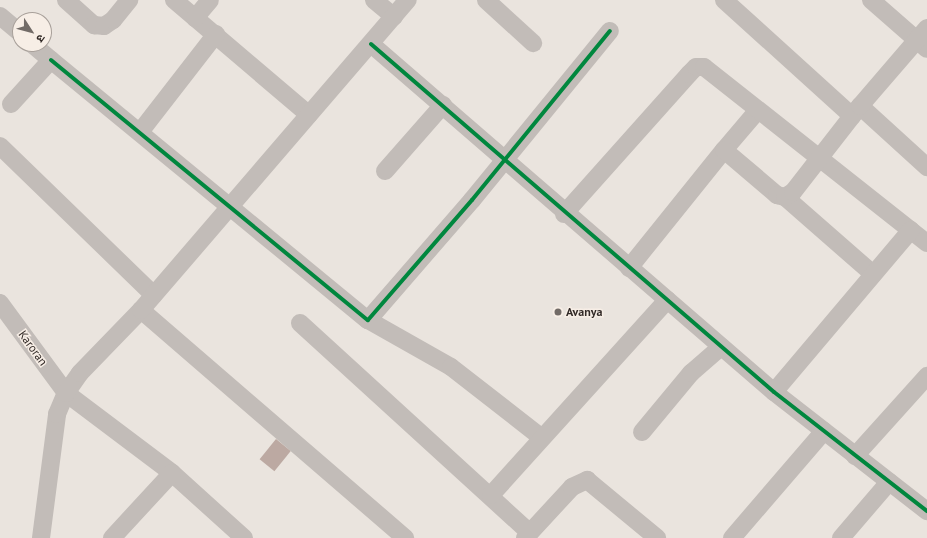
<!DOCTYPE html>
<html>
<head>
<meta charset="utf-8">
<style>
	body { margin:0 }
	#map { position:relative; width:927px; height:538px; overflow:hidden; background:#eae4de; font-family:"PT Sans","Noto Sans Devanagari",sans-serif }
	div>[style] { position:absolute }
	[style*='--x'] { left:calc(var(--x)*1px); top:calc(var(--y)*1px); width:calc(var(--w)*1px); rotate:calc(var(--a)*1deg) }
	.building>* { inset:0; background:#bca9a2; transform-origin:0 0 }
	.street>* { height:18px; margin:-9px; padding:0 9px; transform-origin:9px; border-radius:9px; background:#c2bcb8 }
	.cycleway>* { height:4px; margin:-2px; padding:0 2px; transform-origin:2px; border-radius:2px; background:#00873e }
	.dots>* { width:11px; height:11px; translate:-50% -50%; box-sizing:border-box; border:2px solid #f7eee6; border-radius:50% }
	span { translate:-50% -50%; white-space:nowrap; text-align:center; line-height:1.15; -webkit-text-stroke:3px #f7eee6; paint-order:stroke }
	.poi-label { font-size:12px; color:#322a27; font-weight:700 }
	.left { translate:0 -50%; text-align:left }
	.street-label { font-size:12px; color:#322a27 }
	.north { position:absolute; left:12px; top:12px; width:40px; height:40px; box-sizing:border-box; background:#f7eee6; border:1px solid #a8a09a; border-radius:50%; rotate:126deg; font-size:11px; font-weight:700; line-height:16px; text-align:center; color:#322a27 }
	.north::after { content:''; display:block; margin:auto; width:14px; height:18px; background:#726b67; clip-path:polygon(50% 0,100% 100%,50% 72%,0 100%) }
</style>
</head>
<body>
<div id="map">
	<div class="building">
		<i style="left:276px;top:439px;width:19px;height:26px;rotate:39deg"></i>
	</div>
	<div class="street">
		<i style="--x:66;--y:0;--w:38;--a:42"></i>
		<i style="--x:94;--y:25;--w:10;--a:6"></i>
		<i style="--x:104;--y:26;--w:11;--a:-34"></i>
		<i style="--x:113;--y:20;--w:26;--a:-51"></i>
		<i style="--x:174;--y:0;--w:177;--a:40.4"></i>
		<i style="--x:374;--y:0;--w:26;--a:40"></i>
		<i style="--x:486;--y:0;--w:64;--a:42.5"></i>
		<i style="--x:724;--y:0;--w:173;--a:42.2"></i>
		<i style="--x:871;--y:0;--w:74;--a:41.2"></i>
		<i style="--x:0;--y:16;--w:26;--a:40"></i>
		<i style="--x:195;--y:18;--w:23;--a:-50"></i>
		<i style="--x:371;--y:44;--w:532;--a:40.81"></i>
		<i style="--x:774;--y:392;--w:194;--a:37.9"></i>
		<i style="--x:51;--y:60;--w:410;--a:39.4"></i>
		<i style="--x:368;--y:320;--w:159;--a:-49.1"></i>
		<i style="--x:472;--y:200;--w:218;--a:-50.8"></i>
		<i style="--x:11;--y:104;--w:59;--a:-47.7"></i>
		<i style="--x:51;--y:60;--w:25;--a:-140"></i>
		<i style="--x:860;--y:106;--w:91;--a:42.3"></i>
		<i style="--x:140;--y:132;--w:124;--a:-52.2"></i>
		<i style="--x:0;--y:146;--w:214;--a:44.1"></i>
		<i style="--x:724;--y:150;--w:52;--a:-49.6"></i>
		<i style="--x:385;--y:171;--w:88;--a:-48.7"></i>
		<i style="--x:785;--y:197;--w:117;--a:41.2"></i>
		<i style="--x:564;--y:214;--w:188;--a:-48.2"></i>
		<i style="--x:689;--y:74;--w:10;--a:-45"></i>
		<i style="--x:696;--y:67;--w:8;--a:0"></i>
		<i style="--x:704;--y:67;--w:284;--a:38.3"></i>
		<i style="--x:629;--y:268;--w:151;--a:-51.2"></i>
		<i style="--x:724;--y:150;--w:70;--a:40.3"></i>
		<i style="--x:777;--y:195;--w:8;--a:14"></i>
		<i style="--x:785;--y:197;--w:9;--a:-32"></i>
		<i style="--x:793;--y:192;--w:109;--a:-52.1"></i>
		<i style="--x:860;--y:106;--w:103;--a:-49.3"></i>
		<i style="--x:0;--y:303;--w:112;--a:53.7"></i>
		<i style="--x:66;--y:393;--w:133;--a:37"></i>
		<i style="--x:172;--y:473;--w:97;--a:42.1"></i>
		<i style="--x:141;--y:310;--w:349;--a:40.8"></i>
		<i style="--x:368;--y:320;--w:95;--a:29.5"></i>
		<i style="--x:451;--y:367;--w:114;--a:37.9"></i>
		<i style="--x:300;--y:323;--w:311;--a:42.4"></i>
		<i style="--x:774;--y:392;--w:212;--a:-49.8"></i>
		<i style="--x:642;--y:432;--w:77;--a:-50.3"></i>
		<i style="--x:691;--y:373;--w:40;--a:-41"></i>
		<i style="--x:855;--y:456;--w:108;--a:-48"></i>
		<i style="--x:491;--y:495;--w:263;--a:-47.9"></i>
		<i style="--x:41;--y:538;--w:125;--a:-82.6"></i>
		<i style="--x:57;--y:414;--w:23;--a:-67"></i>
		<i style="--x:66;--y:393;--w:24;--a:-55"></i>
		<i style="--x:80;--y:373;--w:88;--a:-45.9"></i>
		<i style="--x:141;--y:310;--w:409;--a:-49.3"></i>
		<i style="--x:112;--y:538;--w:88;--a:-47.3"></i>
		<i style="--x:525;--y:538;--w:69;--a:-47.3"></i>
		<i style="--x:572;--y:487;--w:17;--a:-25"></i>
		<i style="--x:587;--y:480;--w:91;--a:39.6"></i>
		<i style="--x:732;--y:538;--w:141;--a:-49.3"></i>
		<i style="--x:841;--y:538;--w:74;--a:-49.4"></i>
	</div>
	<div class="cycleway">
		<i style="--x:371;--y:44;--w:532;--a:40.81"></i>
		<i style="--x:774;--y:392;--w:194;--a:37.9"></i>
		<i style="--x:51;--y:60;--w:410;--a:39.4"></i>
		<i style="--x:368;--y:320;--w:159;--a:-49.1"></i>
		<i style="--x:472;--y:200;--w:218;--a:-50.8"></i>
	</div>
	<div class="dots">
		<i style="left:558px;top:312px;background:#726b67"></i>
	</div>
	<div class="poi-label">
		<span class="left" style="left:566px;top:312px">Avanya</span>
	</div>
	<div class="street-label">
		<span style="left:33px;top:348px;rotate:54deg">Karoran</span>
	</div>
	<div class="north">उ</div>
</div>
</body>
</html>
